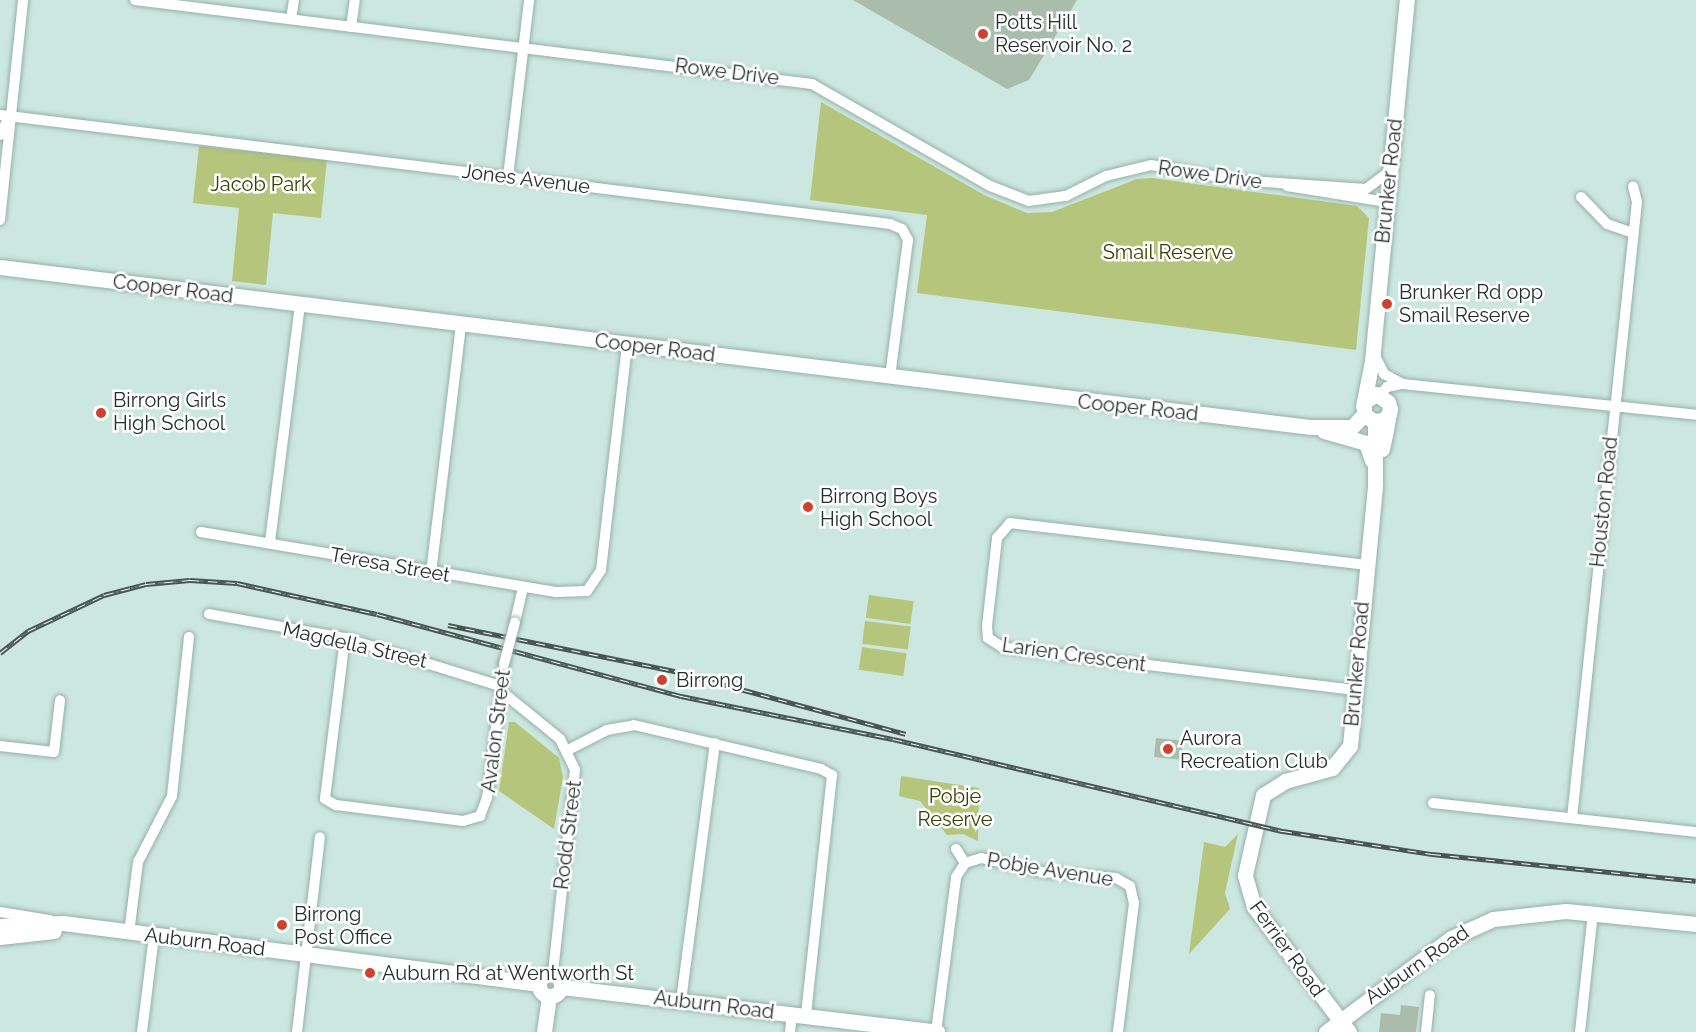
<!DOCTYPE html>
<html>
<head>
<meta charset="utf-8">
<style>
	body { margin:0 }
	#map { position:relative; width:1696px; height:1032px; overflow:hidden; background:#cce7df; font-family:Raleway,sans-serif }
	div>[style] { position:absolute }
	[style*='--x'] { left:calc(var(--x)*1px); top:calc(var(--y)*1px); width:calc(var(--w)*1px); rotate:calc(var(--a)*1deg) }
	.green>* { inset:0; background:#b5c57b; transform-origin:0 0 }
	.building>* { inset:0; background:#aabcac; transform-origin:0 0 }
	.roads { filter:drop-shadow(0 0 2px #96b0a9) drop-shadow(0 0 2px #96b0a9) }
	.street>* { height:10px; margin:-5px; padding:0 5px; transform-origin:5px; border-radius:5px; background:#fff }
	.secondary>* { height:15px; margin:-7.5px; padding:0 7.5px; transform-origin:7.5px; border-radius:7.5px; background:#fff }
	.secondary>.ring { margin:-7.5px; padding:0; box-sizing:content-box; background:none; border:15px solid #fff; border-radius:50% }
	.rail>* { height:5px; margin-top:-2.5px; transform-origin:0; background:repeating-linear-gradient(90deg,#fff 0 9px,#485652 0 18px); box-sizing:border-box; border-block:2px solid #485652 }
	.bridges { filter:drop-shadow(0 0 2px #96b0a9) drop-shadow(0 0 2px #96b0a9) }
	.street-bridge>* { height:10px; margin:-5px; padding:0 5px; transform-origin:5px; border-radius:5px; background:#fff }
	.dots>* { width:16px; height:16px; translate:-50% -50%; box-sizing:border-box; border:3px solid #fff; border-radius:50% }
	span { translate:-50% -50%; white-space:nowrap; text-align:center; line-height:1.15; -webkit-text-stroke:5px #fff; paint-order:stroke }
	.poi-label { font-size:20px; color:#242e2b }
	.left { translate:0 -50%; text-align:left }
	.street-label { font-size:20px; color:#242e2b }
	.park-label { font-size:20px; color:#384105 }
</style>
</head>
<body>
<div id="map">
	<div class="green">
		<i style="clip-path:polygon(821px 102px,986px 196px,1027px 213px,1052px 212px,1137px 179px,1152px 178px,1357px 206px,1369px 218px,1356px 350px,917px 293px,927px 215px,810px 200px)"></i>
		<i style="clip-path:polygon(199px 146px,327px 159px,321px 218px,273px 213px,266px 285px,232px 281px,239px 208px,193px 203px)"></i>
		<i style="left:869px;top:595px;width:45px;height:23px;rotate:8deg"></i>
		<i style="left:865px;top:621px;width:46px;height:23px;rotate:7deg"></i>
		<i style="left:862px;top:647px;width:45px;height:23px;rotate:8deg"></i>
		<i style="clip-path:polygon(509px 722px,515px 722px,559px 758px,563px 777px,554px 829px,499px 791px)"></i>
		<i style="clip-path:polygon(901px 776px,979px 788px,978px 841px,963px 834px,947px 835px,920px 801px,899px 796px)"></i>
		<i style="clip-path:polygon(1238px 834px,1225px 893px,1230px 909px,1189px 954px,1204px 842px,1225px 847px)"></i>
	</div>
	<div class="building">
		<i style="clip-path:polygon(853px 0,1077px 0,1029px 80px,1007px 89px)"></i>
		<i style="left:1156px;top:738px;width:27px;height:19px;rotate:6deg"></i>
		<i style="clip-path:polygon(1401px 1005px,1419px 1007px,1416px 1032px,1379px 1032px,1381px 1013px,1400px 1015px)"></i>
	</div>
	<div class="roads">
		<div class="street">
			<i style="--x:135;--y:0;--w:682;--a:7.07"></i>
			<i style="--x:812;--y:84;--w:205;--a:29.8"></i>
			<i style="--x:990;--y:186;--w:42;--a:21"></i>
			<i style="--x:1029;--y:201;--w:37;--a:-8"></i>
			<i style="--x:1066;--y:196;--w:45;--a:-26.6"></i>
			<i style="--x:1106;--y:176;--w:46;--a:-13.7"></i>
			<i style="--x:1151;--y:165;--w:86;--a:10"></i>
			<i style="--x:1236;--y:180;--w:130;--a:4"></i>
			<i style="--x:1366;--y:189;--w:30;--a:-37"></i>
			<i style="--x:291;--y:19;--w:19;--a:-81"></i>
			<i style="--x:351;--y:27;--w:27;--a:-82"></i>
			<i style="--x:0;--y:115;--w:897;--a:6.98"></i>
			<i style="--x:890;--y:224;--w:13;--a:23"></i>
			<i style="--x:902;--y:229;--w:13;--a:61"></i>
			<i style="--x:908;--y:240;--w:138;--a:97.5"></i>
			<i style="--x:0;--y:135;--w:18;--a:-63"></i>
			<i style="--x:508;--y:177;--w:178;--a:-83.2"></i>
			<i style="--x:1287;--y:186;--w:101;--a:9.1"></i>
			<i style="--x:1581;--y:197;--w:37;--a:46"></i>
			<i style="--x:1607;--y:224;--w:28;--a:19"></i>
			<i style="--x:0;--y:220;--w:221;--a:-84"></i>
			<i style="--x:1374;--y:354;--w:22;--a:63"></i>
			<i style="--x:1384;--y:374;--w:21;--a:28"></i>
			<i style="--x:1380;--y:395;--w:11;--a:-49"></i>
			<i style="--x:1387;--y:387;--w:16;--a:-11"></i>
			<i style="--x:1403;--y:384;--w:295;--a:6"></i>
			<i style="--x:201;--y:532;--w:361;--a:9.6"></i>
			<i style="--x:557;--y:592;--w:30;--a:-2"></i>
			<i style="--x:587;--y:591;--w:25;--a:-56"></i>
			<i style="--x:601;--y:570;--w:226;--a:-83.4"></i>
			<i style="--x:270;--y:542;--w:239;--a:-82.8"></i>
			<i style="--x:431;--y:573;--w:251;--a:-83.1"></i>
			<i style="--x:209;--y:614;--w:138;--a:10"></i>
			<i style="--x:345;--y:638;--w:162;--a:17.2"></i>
			<i style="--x:515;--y:622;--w:36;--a:-77"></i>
			<i style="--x:345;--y:638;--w:162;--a:97.1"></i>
			<i style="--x:325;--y:799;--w:13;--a:29"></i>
			<i style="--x:336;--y:805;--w:128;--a:7.2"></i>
			<i style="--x:463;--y:821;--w:18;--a:-16"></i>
			<i style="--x:480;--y:816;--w:19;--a:-69"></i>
			<i style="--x:487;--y:798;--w:135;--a:-82.8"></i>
			<i style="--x:1355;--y:690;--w:356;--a:-173.1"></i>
			<i style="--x:1002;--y:647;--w:17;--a:-147"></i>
			<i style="--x:988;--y:638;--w:12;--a:-95"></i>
			<i style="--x:987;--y:626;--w:89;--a:-83.5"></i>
			<i style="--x:997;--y:538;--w:20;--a:-49"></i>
			<i style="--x:1010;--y:523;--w:359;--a:6.7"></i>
			<i style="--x:501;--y:691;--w:76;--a:39.1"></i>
			<i style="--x:560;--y:739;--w:34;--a:64"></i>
			<i style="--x:575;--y:770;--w:205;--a:96.2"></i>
			<i style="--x:0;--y:746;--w:54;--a:6.3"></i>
			<i style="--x:54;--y:752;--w:52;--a:-83.4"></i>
			<i style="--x:568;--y:750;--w:44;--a:-27.1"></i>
			<i style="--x:607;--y:730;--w:27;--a:-10"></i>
			<i style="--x:634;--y:725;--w:192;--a:13.2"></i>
			<i style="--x:821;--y:769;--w:13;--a:29"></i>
			<i style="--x:832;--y:775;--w:242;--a:96.2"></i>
			<i style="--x:1433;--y:803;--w:265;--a:6.3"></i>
			<i style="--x:1572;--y:818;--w:619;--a:-83.98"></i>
			<i style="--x:1637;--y:202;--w:16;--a:-104"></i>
			<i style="--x:956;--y:849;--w:17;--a:57"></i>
			<i style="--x:0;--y:912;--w:51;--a:9.1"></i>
			<i style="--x:129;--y:933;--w:72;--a:-82.8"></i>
			<i style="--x:138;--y:862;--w:74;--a:-62.7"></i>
			<i style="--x:172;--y:796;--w:160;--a:-83.9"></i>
			<i style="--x:681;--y:1001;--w:260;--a:-82.5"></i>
			<i style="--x:142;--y:1032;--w:97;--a:-82.9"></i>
			<i style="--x:297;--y:1032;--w:196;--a:-83.3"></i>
			<i style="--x:790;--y:1032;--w:18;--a:-84"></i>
			<i style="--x:936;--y:1032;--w:156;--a:-82.6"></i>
			<i style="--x:956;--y:877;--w:17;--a:-57"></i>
			<i style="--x:965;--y:863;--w:17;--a:-17"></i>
			<i style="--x:981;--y:858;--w:63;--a:12.9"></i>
			<i style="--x:1042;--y:872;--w:74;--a:4.6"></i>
			<i style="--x:1116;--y:878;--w:16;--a:30"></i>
			<i style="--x:1130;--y:886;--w:17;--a:77"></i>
			<i style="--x:1134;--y:903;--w:130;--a:97.1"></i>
			<i style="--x:1426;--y:1032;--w:37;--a:-84"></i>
			<i style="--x:1580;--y:1032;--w:120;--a:-83.8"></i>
		</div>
		<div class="secondary">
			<i style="--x:0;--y:267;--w:1321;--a:6.96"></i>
			<i style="--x:1311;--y:427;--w:41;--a:0"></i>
			<i style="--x:1352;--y:427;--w:18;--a:-47"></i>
			<i style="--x:1363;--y:406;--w:46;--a:-78.7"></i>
			<i style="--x:1372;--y:361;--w:363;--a:-84.5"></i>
			<i style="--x:1324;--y:431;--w:44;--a:15.9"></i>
			<i style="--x:1366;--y:443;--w:18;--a:71"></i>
			<i style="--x:1382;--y:449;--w:19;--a:-78"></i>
			<i style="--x:1386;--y:430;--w:17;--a:-80"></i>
			<i style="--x:1389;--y:413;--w:4;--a:-76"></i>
			<i style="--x:1390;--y:409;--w:7;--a:-106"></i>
			<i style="--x:1388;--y:402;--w:14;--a:-146"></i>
			<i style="--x:1376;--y:394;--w:14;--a:146"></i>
			<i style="--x:1364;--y:402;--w:12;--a:90"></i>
			<i style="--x:1364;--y:414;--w:11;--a:38"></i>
			<i style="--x:1373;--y:421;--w:11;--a:-5"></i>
			<i style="--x:1384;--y:420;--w:9;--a:-54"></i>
			<i style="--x:0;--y:926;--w:63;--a:-2.7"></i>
			<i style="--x:63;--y:923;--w:480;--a:7.3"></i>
			<i style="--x:0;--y:937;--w:54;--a:-6.3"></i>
			<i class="ring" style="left:539px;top:974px;width:7px;height:7px"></i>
			<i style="--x:562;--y:987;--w:378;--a:6.8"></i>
			<i style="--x:544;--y:1032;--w:35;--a:-82"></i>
			<i style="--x:1326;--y:1032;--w:156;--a:-36.9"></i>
			<i style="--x:1451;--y:938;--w:46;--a:-24.3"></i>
			<i style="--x:1493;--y:919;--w:73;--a:-6.3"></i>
			<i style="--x:1566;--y:911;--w:131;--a:5.7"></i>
			<i style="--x:1349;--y:1032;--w:157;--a:-127.2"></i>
			<i style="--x:1254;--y:907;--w:33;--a:-106"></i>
			<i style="--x:1245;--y:875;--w:82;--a:-77.3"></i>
			<i style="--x:1263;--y:795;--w:26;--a:-32"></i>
			<i style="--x:1285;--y:781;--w:49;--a:-15.5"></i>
			<i style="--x:1332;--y:768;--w:28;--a:-51"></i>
			<i style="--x:1350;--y:746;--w:263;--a:-84.5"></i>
			<i style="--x:1375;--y:484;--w:62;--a:-90"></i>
		</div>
	</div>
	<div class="rail">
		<i style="--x:448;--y:625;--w:231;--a:11.5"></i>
		<i style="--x:674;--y:671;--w:240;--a:15.2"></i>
		<i style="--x:0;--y:653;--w:36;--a:-38"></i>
		<i style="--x:28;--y:631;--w:84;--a:-25.3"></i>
		<i style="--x:104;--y:595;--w:43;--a:-14.7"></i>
		<i style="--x:146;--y:584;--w:44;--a:-5.2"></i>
		<i style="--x:190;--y:580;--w:47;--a:3.7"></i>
		<i style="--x:237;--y:583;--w:143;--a:12.5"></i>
		<i style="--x:377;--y:614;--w:315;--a:15.1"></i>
		<i style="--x:681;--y:696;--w:216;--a:11.5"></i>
		<i style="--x:893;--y:739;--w:401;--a:13.3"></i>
		<i style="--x:1283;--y:831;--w:151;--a:8.8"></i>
		<i style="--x:1432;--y:854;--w:265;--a:5.8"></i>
	</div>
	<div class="bridges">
		<div class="street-bridge">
			<i style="--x:504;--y:664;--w:43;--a:-75.3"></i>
		</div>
	</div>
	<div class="dots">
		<i style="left:983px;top:34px;background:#cd412e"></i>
		<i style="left:1387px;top:304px;background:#cd412e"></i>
		<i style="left:101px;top:413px;background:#cd412e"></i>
		<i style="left:808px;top:507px;background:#cd412e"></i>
		<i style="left:662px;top:680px;background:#cd412e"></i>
		<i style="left:1168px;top:749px;background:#cd412e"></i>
		<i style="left:282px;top:925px;background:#cd412e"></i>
		<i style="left:370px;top:973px;background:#cd412e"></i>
	</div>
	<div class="poi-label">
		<span class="left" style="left:995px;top:34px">Potts Hill<br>Reservoir No. 2</span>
		<span class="left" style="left:1399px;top:304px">Brunker Rd opp<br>Smail Reserve</span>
		<span class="left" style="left:113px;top:412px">Birrong Girls<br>High School</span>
		<span class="left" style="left:820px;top:508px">Birrong Boys<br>High School</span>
		<span class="left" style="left:676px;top:680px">Birrong</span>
		<span class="left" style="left:1180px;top:750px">Aurora<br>Recreation Club</span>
		<span class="left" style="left:294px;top:926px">Birrong<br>Post Office</span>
		<span class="left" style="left:382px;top:973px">Auburn Rd at Wentworth St</span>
	</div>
	<div class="street-label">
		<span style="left:727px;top:72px;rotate:7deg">Rowe Drive</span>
		<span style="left:1210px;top:175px;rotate:8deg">Rowe Drive</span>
		<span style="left:526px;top:179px;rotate:7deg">Jones Avenue</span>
		<span style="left:1389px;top:181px;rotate:-84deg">Brunker Road</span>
		<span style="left:173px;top:289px;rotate:7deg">Cooper Road</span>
		<span style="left:655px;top:348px;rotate:7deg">Cooper Road</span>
		<span style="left:1138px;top:408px;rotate:6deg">Cooper Road</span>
		<span style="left:1604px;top:502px;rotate:-84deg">Houston Road</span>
		<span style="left:390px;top:565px;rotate:10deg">Teresa Street</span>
		<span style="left:355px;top:645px;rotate:13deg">Magdella Street</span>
		<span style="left:1074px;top:655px;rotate:8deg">Larien Crescent</span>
		<span style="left:1357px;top:664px;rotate:-85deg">Brunker Road</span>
		<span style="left:496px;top:731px;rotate:-83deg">Avalon Street</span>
		<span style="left:568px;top:835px;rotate:-83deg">Rodd Street</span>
		<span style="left:1050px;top:870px;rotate:9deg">Pobje Avenue</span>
		<span style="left:205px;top:942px;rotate:7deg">Auburn Road</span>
		<span style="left:1287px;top:949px;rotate:54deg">Ferrier Road</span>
		<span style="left:1417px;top:965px;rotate:-35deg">Auburn Road</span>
		<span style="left:714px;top:1005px;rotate:7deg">Auburn Road</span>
	</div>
	<div class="park-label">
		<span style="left:261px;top:184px">Jacob Park</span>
		<span style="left:1168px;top:252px">Smail Reserve</span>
		<span style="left:955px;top:808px">Pobje<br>Reserve</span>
	</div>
</div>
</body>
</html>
